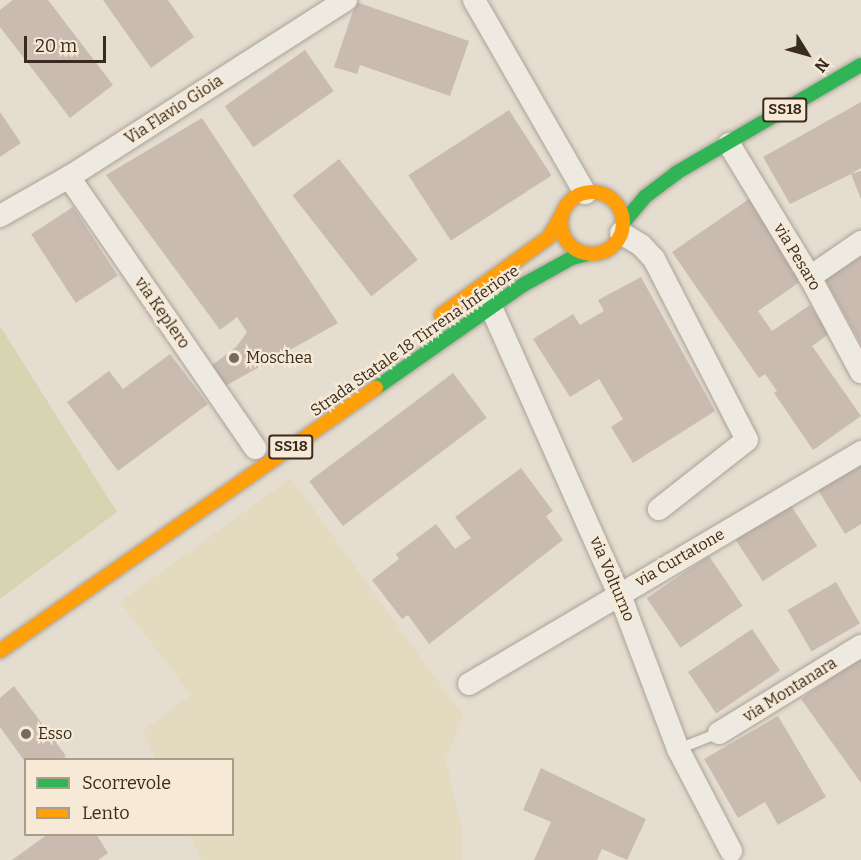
<!DOCTYPE html>
<html>
<head>
<meta charset="utf-8">
<style>
	body { margin:0 }
	#map { position:relative; width:861px; height:860px; overflow:hidden; background:#e5ddcf; font-family:Bitter,serif }
	div>[style] { position:absolute }
	[style*='--x'] { left:calc(var(--x)*1px); top:calc(var(--y)*1px); width:calc(var(--w)*1px); rotate:calc(var(--a)*1deg) }
	.farmland>* { inset:0; background:#e4dac0 }
	.green>* { inset:0; background:#d7d4b2 }
	.building>* { inset:0; background:#c9bbb0; transform-origin:0 0 }
	.roads { filter:drop-shadow(0 0 2px #aba298) drop-shadow(0 0 2px #aba298) }
	.lane>* { height:10px; margin:-5px; padding:0 5px; transform-origin:5px; border-radius:5px; background:#eee9e1 }
	.street>* { height:22px; margin:-11px; padding:0 11px; transform-origin:11px; border-radius:11px; background:#eee9e1 }
	.fast>* { height:14px; margin:-7px; padding:0 7px; transform-origin:7px; border-radius:7px; background:#30b455 }
	.slow>* { height:14px; margin:-7px; padding:0 7px; transform-origin:7px; border-radius:7px; background:#ff9f0a }
	.slow>.ring { margin:-7px; padding:0; box-sizing:content-box; background:none; border:14px solid #ff9f0a; border-radius:50% }
	.dots>* { width:16px; height:16px; translate:-50% -50%; box-sizing:border-box; border:3px solid #f6ead6; border-radius:50% }
	span { translate:-50% -50%; white-space:nowrap; text-align:center; line-height:1.15; -webkit-text-stroke:4.5px #f6ead6; paint-order:stroke }
	.shield-label span { padding:2px 4px; background:#f6ead6; border:2px solid; border-radius:4px; -webkit-text-stroke-width:0 }
	.shield-label { font-size:15px; color:#3a2a1f; font-weight:700 }
	.street-label { font-size:16px; color:#3a2a1f }
	.poi-label { font-size:16px; color:#3a2a1f }
	.left { translate:0 -50%; text-align:left }
	.legend { position:absolute; left:24px; top:758px; width:210px; height:78px; box-sizing:border-box; background:#f6ead6; border:2px solid #ab9d8d; margin:0; padding:8px 10px; list-style:none; font-size:18px; color:#3a2a1f }
	.legend li { display:flex; align-items:center; gap:12px; height:30px }
	.legend b { width:30px; border:2px solid #ab9d8d }
	.north { position:absolute; left:777px; top:24px; width:60px; height:60px; -webkit-text-stroke:4px #f6ead6; paint-order:stroke; rotate:127deg; font-size:16px; font-weight:700; line-height:24px; text-align:center; color:#3a2a1f }
	.north::after { content:''; display:block; margin:auto; width:21px; height:27px; background:#3a2a1f; clip-path:polygon(50% 0,100% 100%,50% 72%,0 100%) }
	.scale { position:absolute; left:24px; top:36px; width:82px; height:27px; box-sizing:border-box; border:3px solid #3a2a1f; border-top:0; padding-left:8px; font-size:18px; line-height:21px; white-space:nowrap; color:#3a2a1f; -webkit-text-stroke:4px #f6ead6; paint-order:stroke }
</style>
</head>
<body>
<div id="map">
	<div class="farmland">
		<i style="clip-path:polygon(291px 478px,463px 716px,446px 759px,462px 833px,461px 860px,201px 860px,190px 835px,232px 834px,232px 760px,156px 759px,143px 731px,191px 695px,120px 602px)"></i>
	</div>
	<div class="green">
		<i style="clip-path:polygon(0 326px,117px 512px,0 599px)"></i>
	</div>
	<div class="building">
		<i style="clip-path:polygon(13px 0,48px 0,113px 85px,70px 118px,0 27px,0 10px)"></i>
		<i style="clip-path:polygon(103px 0,168px 0,194px 37px,151px 68px)"></i>
		<i style="clip-path:polygon(356px 2px,469px 41px,450px 96px,360px 65px,357px 74px,334px 67px)"></i>
		<i style="left:305px;top:50px;width:50px;height:98px;rotate:55deg"></i>
		<i style="clip-path:polygon(861px 102px,861px 168px,851px 174px,861px 171px,861px 199px,851px 174px,790px 204px,763px 157px)"></i>
		<i style="left:509px;top:110px;width:78px;height:120px;rotate:57deg"></i>
		<i style="clip-path:polygon(0 112px,21px 143px,0 157px)"></i>
		<i style="clip-path:polygon(202px 118px,338px 323px,220px 389px,206px 370px,237px 346px,247px 332px,237px 317px,220px 330px,106px 175px)"></i>
		<i style="left:339px;top:159px;width:128px;height:59px;rotate:52deg"></i>
		<i style="clip-path:polygon(749px 199px,804px 279px,758px 311px,772px 331px,810px 305px,829px 334px,812px 346px,861px 416px,813px 450px,774px 393px,777px 391px,765px 374px,759px 378px,672px 252px)"></i>
		<i style="left:73px;top:207px;width:82px;height:50px;rotate:57deg"></i>
		<i style="clip-path:polygon(861px 256px,861px 344px,825px 279px)"></i>
		<i style="clip-path:polygon(641px 277px,715px 411px,633px 463px,611px 427px,623px 419px,599px 379px,570px 397px,533px 339px,573px 314px,580px 325px,604px 311px,598px 300px)"></i>
		<i style="clip-path:polygon(170px 354px,208px 404px,118px 471px,67px 402px,109px 371px,123px 389px)"></i>
		<i style="left:453px;top:373px;width:56px;height:180px;rotate:53deg"></i>
		<i style="clip-path:polygon(861px 463px,861px 524px,845px 534px,818px 490px)"></i>
		<i style="clip-path:polygon(521px 468px,553px 511px,546px 516px,563px 540px,429px 644px,408px 615px,402px 619px,372px 580px,399px 559px,396px 554px,436px 524px,455px 549px,471px 538px,455px 517px)"></i>
		<i style="left:790px;top:504px;width:50px;height:65px;rotate:57deg"></i>
		<i style="left:709px;top:556px;width:60px;height:75px;rotate:56deg"></i>
		<i style="left:836px;top:582px;width:48px;height:56px;rotate:60deg"></i>
		<i style="left:752px;top:629px;width:50px;height:77px;rotate:56deg"></i>
		<i style="clip-path:polygon(861px 657px,861px 783px,801px 699px)"></i>
		<i style="clip-path:polygon(14px 686px,66px 756px,61px 760px,26px 760px,26px 763px,0 727px,0 698px)"></i>
		<i style="clip-path:polygon(778px 716px,826px 797px,778px 825px,765px 802px,738px 818px,704px 759px)"></i>
		<i style="clip-path:polygon(541px 768px,646px 819px,627px 860px,602px 849px,597px 860px,534px 860px,551px 822px,523px 810px)"></i>
		<i style="clip-path:polygon(48px 834px,96px 834px,108px 853px,98px 860px,12px 860px)"></i>
	</div>
	<div class="roads">
		<div class="lane">
			<i style="--x:678;--y:749;--w:44;--a:-21.3"></i>
		</div>
		<div class="street">
			<i style="--x:474;--y:0;--w:223;--a:60.1"></i>
			<i style="--x:729;--y:144;--w:156;--a:58.7"></i>
			<i style="--x:810;--y:277;--w:108;--a:61.8"></i>
			<i style="--x:69;--y:177;--w:329;--a:55.5"></i>
			<i style="--x:0;--y:216;--w:79;--a:-29.5"></i>
			<i style="--x:69;--y:177;--w:329;--a:-32.6"></i>
			<i style="--x:621;--y:233;--w:23;--a:31"></i>
			<i style="--x:641;--y:245;--w:19;--a:47"></i>
			<i style="--x:654;--y:259;--w:203;--a:62.8"></i>
			<i style="--x:747;--y:440;--w:112;--a:141.9"></i>
			<i style="--x:810;--y:277;--w:62;--a:-34.5"></i>
			<i style="--x:491;--y:307;--w:327;--a:66"></i>
			<i style="--x:624;--y:606;--w:153;--a:69.3"></i>
			<i style="--x:678;--y:749;--w:115;--a:62.5"></i>
			<i style="--x:469;--y:684;--w:456;--a:-30.6"></i>
			<i style="--x:719;--y:733;--w:167;--a:-31.5"></i>
		</div>
		<div class="fast">
			<i style="--x:623;--y:223;--w:35;--a:-50"></i>
			<i style="--x:646;--y:196;--w:38;--a:-37"></i>
			<i style="--x:676;--y:173;--w:214;--a:-30.3"></i>
			<i style="--x:376;--y:388;--w:179;--a:-35"></i>
			<i style="--x:523;--y:285;--w:56;--a:-28.9"></i>
			<i style="--x:572;--y:258;--w:16;--a:-14"></i>
		</div>
		<div class="slow">
			<i class="ring" style="left:561px;top:192px;width:48px;height:48px"></i>
			<i style="--x:441;--y:315;--w:133;--a:-35.8"></i>
			<i style="--x:549;--y:237;--w:24;--a:-60"></i>
			<i style="--x:0;--y:651;--w:459;--a:-35"></i>
		</div>
	</div>
	<div class="dots">
		<i style="left:234px;top:358px;background:#76695d"></i>
		<i style="left:26px;top:734px;background:#76695d"></i>
	</div>
	<div class="shield-label">
		<span style="left:785px;top:110px">SS18</span>
		<span style="left:291px;top:447px">SS18</span>
	</div>
	<div class="street-label">
		<span style="left:174px;top:110px;rotate:-33deg">Via Flavio Gioia</span>
		<span style="left:797px;top:257px;rotate:59deg">via Pesaro</span>
		<span style="left:162px;top:313px;rotate:55deg">via Keplero</span>
		<span style="left:415px;top:341px;rotate:-35deg">Strada Statale 18 Tirrena Inferiore</span>
		<span style="left:680px;top:558px;rotate:-30deg">via Curtatone</span>
		<span style="left:612px;top:579px;rotate:67deg">via Volturno</span>
		<span style="left:790px;top:690px;rotate:-32deg">via Montanara</span>
	</div>
	<div class="poi-label">
		<span class="left" style="left:246px;top:358px">Moschea</span>
		<span class="left" style="left:38px;top:734px">Esso</span>
	</div>
	<ul class="legend">
	<li><b style="height:8px;background:#30b455"></b>Scorrevole</li>
	<li><b style="height:8px;background:#ff9f0a"></b>Lento</li>
	</ul>
	<div class="north">N</div>
	<div class="scale">20 m</div>
</div>
</body>
</html>
